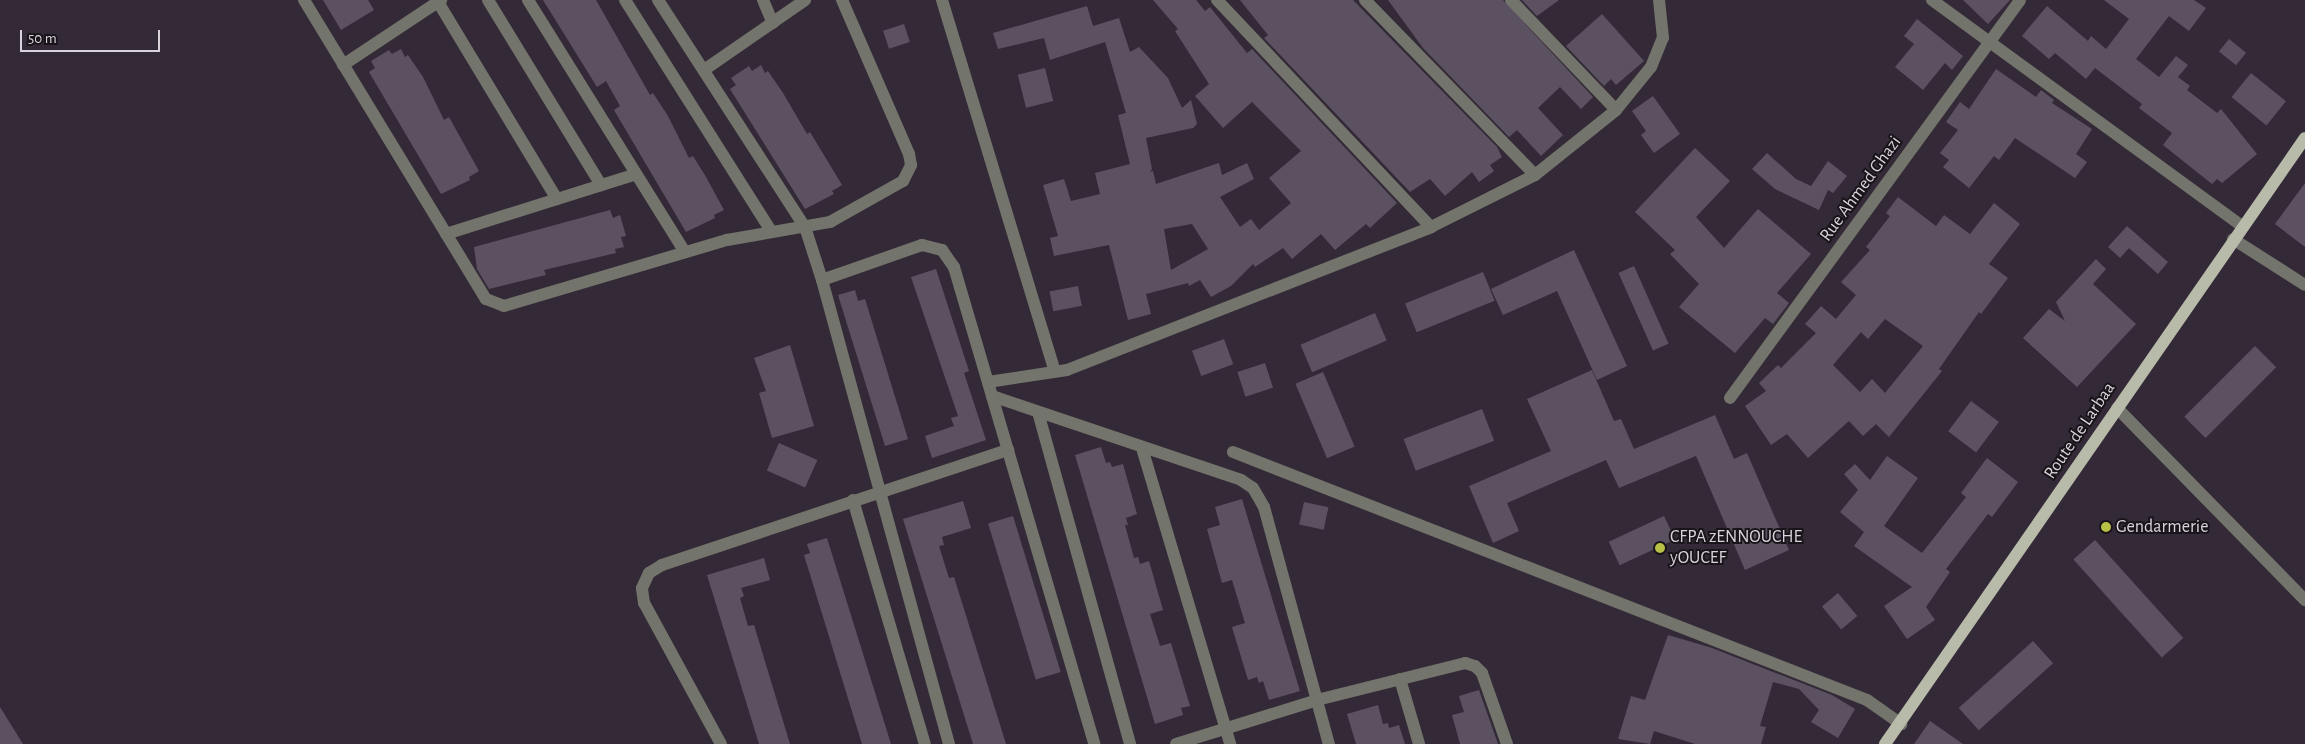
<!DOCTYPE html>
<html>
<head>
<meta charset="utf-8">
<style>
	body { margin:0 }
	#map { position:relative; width:2305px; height:744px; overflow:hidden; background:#342a37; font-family:"Alegreya Sans",sans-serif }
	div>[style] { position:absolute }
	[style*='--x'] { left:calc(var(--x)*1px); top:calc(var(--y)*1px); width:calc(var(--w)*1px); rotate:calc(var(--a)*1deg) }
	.building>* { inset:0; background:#5c5160; transform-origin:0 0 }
	.minor>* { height:12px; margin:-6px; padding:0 6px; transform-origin:6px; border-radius:6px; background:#73746c }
	.major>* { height:12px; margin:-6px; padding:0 6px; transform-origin:6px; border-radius:6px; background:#b9bbaa }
	.dots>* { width:14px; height:14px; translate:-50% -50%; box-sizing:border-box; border:2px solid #19141a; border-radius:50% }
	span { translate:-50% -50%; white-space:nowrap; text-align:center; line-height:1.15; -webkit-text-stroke:4px #19141a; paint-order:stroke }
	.street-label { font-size:18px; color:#d9d2db }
	.poi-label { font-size:18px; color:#d9d2db }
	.left { translate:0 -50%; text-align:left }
	.scale { position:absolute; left:20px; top:30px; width:140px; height:22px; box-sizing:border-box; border:2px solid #d9d2db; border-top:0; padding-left:6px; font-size:15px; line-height:18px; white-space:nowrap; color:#d9d2db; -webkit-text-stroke:4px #19141a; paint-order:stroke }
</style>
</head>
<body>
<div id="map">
	<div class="building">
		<i style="clip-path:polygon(323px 0,368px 0,374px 10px,341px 30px)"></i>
		<i style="clip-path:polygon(543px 0,596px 0,650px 95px,653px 93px,668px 116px,689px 158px,693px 156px,706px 177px,724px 210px,714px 215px,715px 218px,686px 232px,614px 110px,620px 106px,606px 81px,597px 87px)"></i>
		<i style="clip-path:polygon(evenodd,1153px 0,1196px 0,1205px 11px,1210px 7px,1247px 53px,1252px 49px,1397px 203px,1370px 228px,1366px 224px,1335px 250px,1321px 234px,1292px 259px,1283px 248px,1255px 267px,1253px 264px,1231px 286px,1211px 297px,1200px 280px,1189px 286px,1188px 283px,1146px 294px,1151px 314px,1128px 320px,1109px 245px,1054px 256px,1050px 238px,1058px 236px,1043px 185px,1064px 179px,1071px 201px,1100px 194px,1095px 173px,1130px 164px,1118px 115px,1126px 113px,1105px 42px,1050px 60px,1044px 38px,998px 49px,993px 33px,1087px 6px,1093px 26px,1119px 18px,1130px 52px,1139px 47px,1168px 78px,1182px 108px,1191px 100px,1197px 124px,1193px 128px,1146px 138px,1152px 169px,1150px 172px,1153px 171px,1156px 184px,1219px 163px,1222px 175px,1247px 163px,1254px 179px,1220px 197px,1240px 227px,1251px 219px,1259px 230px,1291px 203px,1269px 178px,1301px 151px,1252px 102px,1223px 128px,1195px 96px,1209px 84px,1175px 31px,1178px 29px,1153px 0,1192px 224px,1208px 249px,1171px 270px,1164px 229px,1192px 224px)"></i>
		<i style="clip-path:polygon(1240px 0,1353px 0,1497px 147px,1502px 157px,1490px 165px,1494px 171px,1479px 182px,1472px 172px,1445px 196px,1430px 179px,1410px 192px,1264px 38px,1268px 35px)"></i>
		<i style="clip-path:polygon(1388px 0,1503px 0,1593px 97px,1581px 109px,1560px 87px,1538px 108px,1563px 135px,1541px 156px,1517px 130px,1509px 137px,1423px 48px)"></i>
		<i style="clip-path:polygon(1522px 0,1559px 0,1537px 16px)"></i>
		<i style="clip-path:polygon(1963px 0,2010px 0,1988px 24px)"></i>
		<i style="clip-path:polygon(2104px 0,2194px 0,2206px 8px,2189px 31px,2169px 16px,2136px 59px,2159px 77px,2176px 56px,2188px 65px,2178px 77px,2190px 86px,2187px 90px,2217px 113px,2221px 109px,2257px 154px,2222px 183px,2217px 179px,2212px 184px,2163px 145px,2172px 133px,2139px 108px,2142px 104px,2095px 68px,2086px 79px,2055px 53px,2049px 59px,2022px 36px,2047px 6px,2088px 41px,2091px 36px,2106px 49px,2129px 19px)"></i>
		<i style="clip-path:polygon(1602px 14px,1644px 61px,1616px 85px,1611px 79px,1604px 86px,1566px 46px)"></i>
		<i style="clip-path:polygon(1917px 19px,1963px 56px,1952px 70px,1945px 63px,1923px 90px,1895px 67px,1914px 44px,1904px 36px)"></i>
		<i style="left:904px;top:24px;width:19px;height:22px;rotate:72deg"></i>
		<i style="left:2229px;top:39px;width:22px;height:16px;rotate:39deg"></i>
		<i style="clip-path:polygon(401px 49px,405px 57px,408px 55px,423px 77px,444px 120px,449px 117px,479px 171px,469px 177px,470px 180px,441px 194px,369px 72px,375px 68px,371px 61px,389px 50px,392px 54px)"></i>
		<i style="clip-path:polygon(761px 65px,765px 73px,768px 71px,783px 93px,807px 134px,810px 132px,842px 185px,832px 191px,834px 194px,805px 209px,730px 89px,736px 85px,731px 78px,749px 66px,752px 71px)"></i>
		<i style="left:1045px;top:68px;width:34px;height:28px;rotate:76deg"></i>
		<i style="clip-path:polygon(1996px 69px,2036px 97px,2041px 90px,2054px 100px,2052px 103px,2092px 129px,2076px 154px,2087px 162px,2075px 178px,2015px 138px,1999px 160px,1994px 156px,1969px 188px,1943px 167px,1949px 160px,1940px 153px,1958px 130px,1946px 122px,1960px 102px,1969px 109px)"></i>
		<i style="left:2251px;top:73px;width:45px;height:31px;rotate:39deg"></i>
		<i style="clip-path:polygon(1653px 96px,1680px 134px,1654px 153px,1641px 135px,1646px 131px,1632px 111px)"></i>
		<i style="clip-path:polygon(1695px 148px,1730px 181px,1696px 217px,1724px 248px,1758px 209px,1811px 254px,1777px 293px,1789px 303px,1773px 324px,1765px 318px,1735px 353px,1679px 307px,1699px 284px,1670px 254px,1675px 250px,1635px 212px)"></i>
		<i style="clip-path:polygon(1767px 153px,1796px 179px,1811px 186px,1828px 161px,1847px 176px,1833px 193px,1828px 190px,1819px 210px,1775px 189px,1752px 169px)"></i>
		<i style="clip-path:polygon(2305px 183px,2305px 247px,2275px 224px)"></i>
		<i style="clip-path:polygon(evenodd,1898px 197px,1936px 226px,1944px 215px,1970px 234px,1994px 203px,2020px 224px,1989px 264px,2008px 278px,1981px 314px,1979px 312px,1939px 369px,1942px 371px,1889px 437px,1876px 424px,1863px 436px,1849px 421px,1808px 458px,1787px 434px,1771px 445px,1745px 406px,1766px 391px,1759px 383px,1778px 365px,1781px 368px,1816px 333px,1805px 324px,1821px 306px,1836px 319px,1856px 295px,1841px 282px,1870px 250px,1866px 247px,1890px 216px,1886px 213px,1898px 197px,1885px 319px,1923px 346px,1885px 393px,1872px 379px,1860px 392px,1833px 365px,1861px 332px,1868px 339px,1885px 319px)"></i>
		<i style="clip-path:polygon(610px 210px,613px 218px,620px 215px,626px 236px,621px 237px,624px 247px,615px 249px,616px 253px,544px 270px,546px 275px,489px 289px,477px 269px,474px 247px)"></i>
		<i style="clip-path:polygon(2127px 226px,2168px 262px,2158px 274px,2129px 248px,2120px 258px,2108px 247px)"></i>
		<i style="clip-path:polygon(1574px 250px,1627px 366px,1597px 380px,1557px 291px,1503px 315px,1491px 289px)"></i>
		<i style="clip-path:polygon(2096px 259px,2106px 269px,2093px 284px,2136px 324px,2077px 387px,2023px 338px,2049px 309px,2065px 321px,2056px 302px)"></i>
		<i style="left:1634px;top:266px;width:85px;height:17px;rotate:66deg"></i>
		<i style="clip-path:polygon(936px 269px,969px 371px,964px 373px,986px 440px,932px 458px,925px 436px,954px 426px,951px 418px,958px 416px,911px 277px)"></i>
		<i style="left:1483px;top:272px;width:31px;height:84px;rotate:68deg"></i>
		<i style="left:1078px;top:286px;width:20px;height:29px;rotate:79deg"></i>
		<i style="clip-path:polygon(855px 290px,858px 301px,865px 299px,908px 439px,885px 446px,838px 295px)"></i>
		<i style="left:1375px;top:313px;width:30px;height:81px;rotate:67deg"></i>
		<i style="left:1224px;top:339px;width:27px;height:34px;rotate:70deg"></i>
		<i style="clip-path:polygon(790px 345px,814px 426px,772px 438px,759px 393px,766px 391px,754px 358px)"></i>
		<i style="left:2255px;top:346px;width:30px;height:100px;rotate:45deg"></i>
		<i style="left:1265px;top:363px;width:26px;height:29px;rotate:72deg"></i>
		<i style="clip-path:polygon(1592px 370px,1614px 421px,1621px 419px,1634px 449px,1715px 415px,1734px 459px,1747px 453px,1789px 550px,1745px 570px,1696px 456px,1619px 488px,1606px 460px,1507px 503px,1519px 531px,1493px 543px,1469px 486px,1551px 451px,1527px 399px)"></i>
		<i style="left:1323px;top:372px;width:81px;height:30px;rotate:67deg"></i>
		<i style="left:1971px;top:401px;width:35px;height:38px;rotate:37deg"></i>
		<i style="left:1482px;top:409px;width:34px;height:84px;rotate:69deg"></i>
		<i style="left:779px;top:443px;width:42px;height:30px;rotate:24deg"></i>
		<i style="clip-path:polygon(1101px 447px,1106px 463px,1110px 462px,1112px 467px,1123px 464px,1137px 514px,1126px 518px,1128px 525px,1125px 525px,1134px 558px,1138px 557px,1140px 564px,1149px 561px,1163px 610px,1150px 614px,1160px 646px,1171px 643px,1190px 706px,1181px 708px,1183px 715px,1155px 724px,1075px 455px)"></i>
		<i style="clip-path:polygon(1887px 456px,1918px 478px,1884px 526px,1922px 553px,1966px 497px,1961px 493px,1987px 458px,2018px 482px,1992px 517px,1988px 514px,1946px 569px,1950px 572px,1926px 607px,1935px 620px,1907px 639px,1884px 606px,1912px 587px,1854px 546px,1864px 532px,1840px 512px,1858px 490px,1844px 474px,1855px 464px,1870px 480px)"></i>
		<i style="clip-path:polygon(1242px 499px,1300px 691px,1269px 700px,1263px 681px,1259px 683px,1257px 677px,1248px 680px,1232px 627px,1245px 623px,1232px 580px,1222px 583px,1207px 529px,1220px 525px,1215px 507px)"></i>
		<i style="clip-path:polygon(963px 501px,971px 528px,942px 537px,944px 545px,939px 546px,949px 578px,954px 577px,1006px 744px,973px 744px,903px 519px)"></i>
		<i style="left:1304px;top:502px;width:25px;height:23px;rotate:12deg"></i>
		<i style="left:1013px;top:516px;width:163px;height:26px;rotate:73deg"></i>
		<i style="left:1664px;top:516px;width:26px;height:61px;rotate:65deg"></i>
		<i style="clip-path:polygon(827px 538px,891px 744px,862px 744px,804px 555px,810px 553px,807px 544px)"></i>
		<i style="left:2095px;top:540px;width:132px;height:29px;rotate:48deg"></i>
		<i style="clip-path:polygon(764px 558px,770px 580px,741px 588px,744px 596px,740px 598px,748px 626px,754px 625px,790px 744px,759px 744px,707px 575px)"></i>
		<i style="left:1838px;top:593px;width:30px;height:21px;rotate:50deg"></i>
		<i style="clip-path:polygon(1668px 635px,1712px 648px,1832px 695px,1855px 709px,1838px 738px,1811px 722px,1819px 710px,1799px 689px,1773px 682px,1760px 726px,1766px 727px,1761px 744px,1695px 744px,1654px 731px,1650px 744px,1618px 739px,1631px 696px,1645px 700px)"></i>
		<i style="left:2033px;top:641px;width:30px;height:100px;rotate:48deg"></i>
		<i style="clip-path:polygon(1479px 690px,1498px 744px,1460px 744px,1452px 715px,1464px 712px,1459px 696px)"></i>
		<i style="clip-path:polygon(1378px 705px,1383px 724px,1388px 723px,1389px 728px,1399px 725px,1405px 744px,1356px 744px,1347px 714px)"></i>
		<i style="clip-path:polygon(0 707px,23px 744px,0 744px)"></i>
		<i style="clip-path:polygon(1930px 721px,1963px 744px,1914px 744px)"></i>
	</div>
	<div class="minor">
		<i style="--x:304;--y:0;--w:350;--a:58.7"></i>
		<i style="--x:486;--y:299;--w:19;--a:21"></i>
		<i style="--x:504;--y:306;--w:233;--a:-16.5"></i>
		<i style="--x:727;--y:240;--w:105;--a:-9.9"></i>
		<i style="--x:830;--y:222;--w:84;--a:-29.3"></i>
		<i style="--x:903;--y:181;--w:18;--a:-63"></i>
		<i style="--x:911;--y:165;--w:11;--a:-100"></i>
		<i style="--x:909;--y:154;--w:168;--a:-113.5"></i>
		<i style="--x:488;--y:0;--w:217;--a:58.6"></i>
		<i style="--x:528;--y:0;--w:297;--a:58.1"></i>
		<i style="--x:625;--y:0;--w:273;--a:57.7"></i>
		<i style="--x:658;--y:0;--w:270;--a:57.1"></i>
		<i style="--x:805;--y:227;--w:56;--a:72.2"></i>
		<i style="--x:763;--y:0;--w:25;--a:67"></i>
		<i style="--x:942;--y:0;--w:388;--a:73.1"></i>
		<i style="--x:1217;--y:0;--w:312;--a:46.7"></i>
		<i style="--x:1365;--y:0;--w:244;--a:45.8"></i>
		<i style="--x:1511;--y:0;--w:152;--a:46.3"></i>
		<i style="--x:1932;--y:0;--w:384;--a:36.1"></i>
		<i style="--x:438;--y:2;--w:230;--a:58.9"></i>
		<i style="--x:343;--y:65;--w:118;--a:-33.6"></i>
		<i style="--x:704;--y:70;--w:123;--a:-34.7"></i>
		<i style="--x:446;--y:234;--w:199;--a:-17.5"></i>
		<i style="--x:2233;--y:239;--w:85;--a:32.6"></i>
		<i style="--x:988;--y:382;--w:80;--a:-8.6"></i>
		<i style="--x:1067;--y:370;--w:391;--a:-21.4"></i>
		<i style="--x:1431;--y:227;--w:116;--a:-26.6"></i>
		<i style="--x:1535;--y:175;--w:104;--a:-38.7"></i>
		<i style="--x:1616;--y:110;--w:55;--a:-50.9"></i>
		<i style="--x:1651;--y:67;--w:31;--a:-68"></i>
		<i style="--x:1663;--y:38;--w:38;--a:-96"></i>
		<i style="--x:992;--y:396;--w:263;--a:18.6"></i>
		<i style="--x:1241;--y:480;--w:14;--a:34"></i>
		<i style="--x:1253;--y:488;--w:22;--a:60"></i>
		<i style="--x:1264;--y:507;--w:246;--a:74.7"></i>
		<i style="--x:1730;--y:398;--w:492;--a:-53.9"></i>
		<i style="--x:2117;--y:408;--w:269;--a:45.6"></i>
		<i style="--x:1038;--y:412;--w:345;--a:74.5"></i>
		<i style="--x:1142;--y:448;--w:309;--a:73.4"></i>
		<i style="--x:1233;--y:452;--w:681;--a:21.36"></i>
		<i style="--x:1867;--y:700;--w:42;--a:35.2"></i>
		<i style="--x:853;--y:500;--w:254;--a:73.6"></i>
		<i style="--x:1400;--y:679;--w:68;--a:73.7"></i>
		<i style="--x:721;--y:744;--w:161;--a:-118.6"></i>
		<i style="--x:644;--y:603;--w:15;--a:-98"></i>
		<i style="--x:642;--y:588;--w:17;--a:-65"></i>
		<i style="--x:649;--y:573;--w:15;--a:-32"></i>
		<i style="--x:662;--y:565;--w:365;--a:-18.4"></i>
		<i style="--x:949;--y:744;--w:481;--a:-105.3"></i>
		<i style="--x:822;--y:280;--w:106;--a:-19.3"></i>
		<i style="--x:922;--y:245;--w:21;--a:14"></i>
		<i style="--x:942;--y:250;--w:21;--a:55"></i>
		<i style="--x:954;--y:267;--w:497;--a:73.6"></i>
		<i style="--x:1176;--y:744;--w:148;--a:-17.3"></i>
		<i style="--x:1317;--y:700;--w:153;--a:-14"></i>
		<i style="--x:1465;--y:663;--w:10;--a:17"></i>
		<i style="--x:1475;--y:666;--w:10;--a:45"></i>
		<i style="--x:1482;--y:673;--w:75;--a:70.6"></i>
	</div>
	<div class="major">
		<i style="--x:1885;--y:744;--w:737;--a:-55.28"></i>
	</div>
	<div class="dots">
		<i style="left:2106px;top:527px;background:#b8c146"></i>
		<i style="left:1660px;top:548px;background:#b8c146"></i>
	</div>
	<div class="street-label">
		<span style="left:1861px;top:189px;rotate:-54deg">Rue Ahmed Ghazi</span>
		<span style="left:2080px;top:431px;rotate:-56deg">Route de Larbaa</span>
	</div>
	<div class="poi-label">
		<span class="left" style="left:2116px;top:527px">Gendarmerie</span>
		<span class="left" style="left:1670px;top:548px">CFPA zENNOUCHE<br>yOUCEF</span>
	</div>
	<div class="scale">50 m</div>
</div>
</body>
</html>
